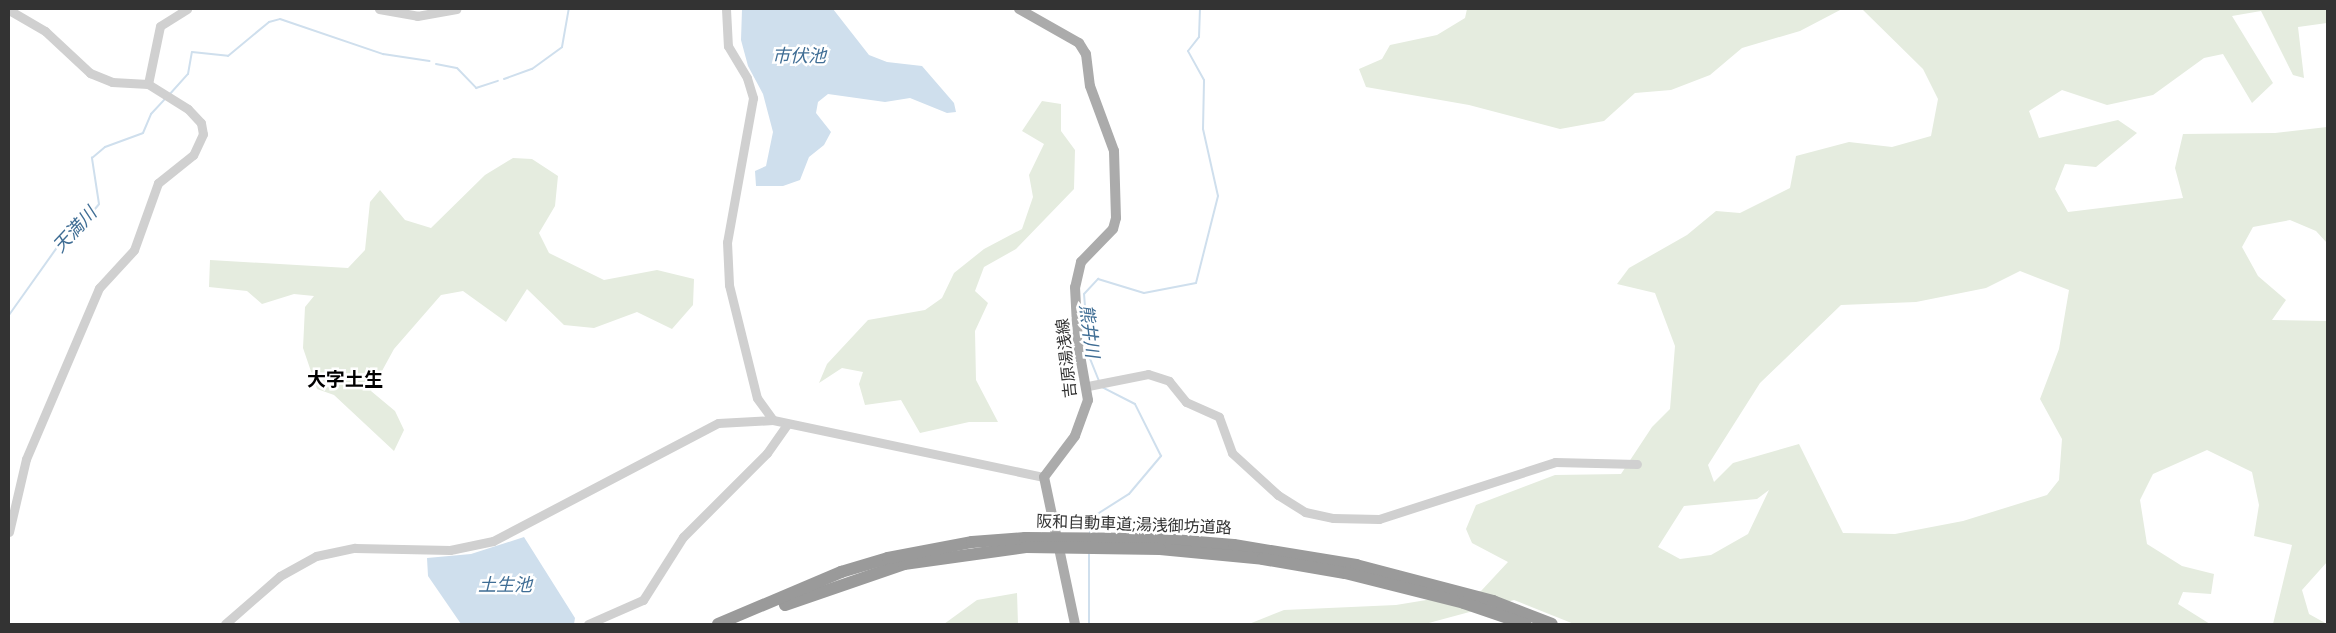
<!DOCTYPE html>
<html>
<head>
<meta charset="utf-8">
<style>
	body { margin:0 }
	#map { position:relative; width:2336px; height:633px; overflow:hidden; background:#fff; font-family:"DM Sans","Noto Sans JP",sans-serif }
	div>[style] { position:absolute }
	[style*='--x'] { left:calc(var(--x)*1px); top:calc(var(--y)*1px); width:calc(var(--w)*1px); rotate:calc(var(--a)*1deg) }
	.green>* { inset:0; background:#e5ecdf }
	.water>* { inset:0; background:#cfdfed }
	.stream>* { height:2px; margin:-1px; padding:0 1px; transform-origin:1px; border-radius:1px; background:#cfdfed }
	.minor>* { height:9px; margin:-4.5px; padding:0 4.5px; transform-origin:4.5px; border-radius:4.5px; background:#d0d0d0 }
	.major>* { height:10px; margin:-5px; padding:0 5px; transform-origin:5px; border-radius:5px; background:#ababab }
	.highway>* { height:12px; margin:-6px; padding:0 6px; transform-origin:6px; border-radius:6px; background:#9a9a9a }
	.highway-bridge>* { height:12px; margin:-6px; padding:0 6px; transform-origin:6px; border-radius:6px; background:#9a9a9a }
	span { translate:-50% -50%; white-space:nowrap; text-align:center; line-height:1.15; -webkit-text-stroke:5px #fff; paint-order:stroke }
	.street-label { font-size:16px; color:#333 }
	.water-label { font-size:18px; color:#406e95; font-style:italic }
	.quarter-label { font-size:19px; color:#000; font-weight:700 }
	.frame { position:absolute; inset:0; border:10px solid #333; pointer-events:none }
</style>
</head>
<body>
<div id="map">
	<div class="green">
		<i style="clip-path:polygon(1467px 9px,1842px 9px,1800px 31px,1742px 48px,1710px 75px,1671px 90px,1635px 93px,1604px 121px,1560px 129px,1469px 105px,1366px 87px,1359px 69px,1382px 59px,1390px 45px,1437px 35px,1465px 18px)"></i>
		<i style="clip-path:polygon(evenodd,1862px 9px,2327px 9px,2327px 23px,2298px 27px,2304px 78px,2293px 75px,2261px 11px,2232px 16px,2273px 83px,2252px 103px,2223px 54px,2204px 58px,2153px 95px,2107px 105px,2062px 90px,2029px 111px,2039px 138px,2118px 120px,2137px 133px,2096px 167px,2065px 164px,2055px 189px,2068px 212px,2183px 198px,2175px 168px,2183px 134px,2275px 133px,2327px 127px,2327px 243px,2316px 231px,2290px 220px,2253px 227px,2242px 247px,2258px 276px,2286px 300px,2272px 320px,2327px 321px,2327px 562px,2302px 590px,2309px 614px,2327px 624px,2273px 624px,2292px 545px,2254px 536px,2259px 505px,2252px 472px,2207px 450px,2153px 474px,2140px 500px,2147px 544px,2182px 566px,2214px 574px,2211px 594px,2183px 592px,2178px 604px,2210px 624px,1574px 624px,1514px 600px,1425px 624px,1249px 624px,1284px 610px,1396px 605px,1481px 591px,1508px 562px,1472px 543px,1466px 529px,1476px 505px,1555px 475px,1621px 474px,1652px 427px,1670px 409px,1675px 346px,1655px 293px,1617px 284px,1629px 268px,1687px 235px,1716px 211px,1740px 213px,1790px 188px,1796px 156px,1849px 142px,1892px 147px,1931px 136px,1938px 99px,1923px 69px,1862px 9px,2020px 271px,2069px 290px,2059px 349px,2040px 399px,2062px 439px,2059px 480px,2047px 495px,1963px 521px,1895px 534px,1843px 533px,1799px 444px,1733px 463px,1714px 482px,1708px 465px,1760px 383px,1841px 305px,1916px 302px,1986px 288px,2020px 271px,1862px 9px,1769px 490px,1748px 534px,1711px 555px,1680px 559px,1658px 547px,1684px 506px,1757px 499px,1769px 490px)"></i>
		<i style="clip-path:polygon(1042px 101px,1061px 104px,1061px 131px,1075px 150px,1074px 189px,1016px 249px,984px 267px,975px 291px,988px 303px,975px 331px,976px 380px,998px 422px,969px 422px,920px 433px,901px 400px,865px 405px,859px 384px,863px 372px,842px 368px,819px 383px,827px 364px,868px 320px,925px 310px,942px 298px,954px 273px,984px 249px,1022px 229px,1033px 197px,1029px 175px,1044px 144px,1022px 131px)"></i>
		<i style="clip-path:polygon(513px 158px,532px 159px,558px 176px,555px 206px,539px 233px,549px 253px,604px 280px,657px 270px,694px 279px,693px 305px,672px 329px,637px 312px,594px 328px,564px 325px,527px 289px,506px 322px,463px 291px,441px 295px,394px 349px,371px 391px,395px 411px,404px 430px,394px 451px,334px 395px,317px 389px,303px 348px,305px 307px,314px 296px,294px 294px,262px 304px,247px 291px,209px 287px,210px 260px,348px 268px,365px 250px,370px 202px,380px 190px,405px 220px,431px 228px,485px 175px)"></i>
		<i style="clip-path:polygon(1017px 593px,1018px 624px,944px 624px,977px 600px)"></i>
	</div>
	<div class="water">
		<i style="clip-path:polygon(742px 9px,833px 9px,869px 55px,887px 62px,922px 66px,954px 103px,956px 112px,947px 113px,910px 98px,885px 102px,828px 94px,818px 102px,816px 113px,831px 132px,824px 145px,809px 157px,800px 180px,783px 186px,756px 186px,755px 171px,766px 166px,773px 132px,763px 94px,748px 66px,741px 40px)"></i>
		<i style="clip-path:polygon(524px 537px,575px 618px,574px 624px,461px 624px,428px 576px,427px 558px,471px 554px)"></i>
	</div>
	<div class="stream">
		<i style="--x:436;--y:64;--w:21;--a:11"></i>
		<i style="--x:457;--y:68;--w:28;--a:46"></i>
		<i style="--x:476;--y:88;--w:23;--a:-18"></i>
		<i style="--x:504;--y:79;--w:30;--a:-20"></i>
		<i style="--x:532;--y:69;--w:37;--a:-36"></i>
		<i style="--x:562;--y:47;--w:39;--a:-80"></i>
		<i style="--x:169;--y:95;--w:28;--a:-48"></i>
		<i style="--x:188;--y:74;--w:22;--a:-80"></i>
		<i style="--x:192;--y:52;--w:36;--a:6"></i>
		<i style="--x:228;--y:56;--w:53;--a:-39.7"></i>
		<i style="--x:269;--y:22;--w:11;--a:-15"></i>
		<i style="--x:280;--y:19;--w:109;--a:18.8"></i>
		<i style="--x:383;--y:54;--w:47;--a:8.7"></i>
		<i style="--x:9;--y:315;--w:93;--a:-54.6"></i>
		<i style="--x:63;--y:239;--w:19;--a:-35"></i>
		<i style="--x:79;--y:228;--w:31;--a:-50"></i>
		<i style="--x:99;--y:204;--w:47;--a:-98.7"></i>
		<i style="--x:92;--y:158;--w:17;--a:-40"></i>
		<i style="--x:105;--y:147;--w:40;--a:-20.2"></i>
		<i style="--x:143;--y:133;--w:21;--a:-67"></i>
		<i style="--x:151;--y:114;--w:22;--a:-47"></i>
		<i style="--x:1099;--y:381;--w:27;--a:-112"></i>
		<i style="--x:1089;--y:356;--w:62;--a:-94.6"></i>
		<i style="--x:1084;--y:294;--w:21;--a:-47"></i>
		<i style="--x:1098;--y:279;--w:48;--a:16.9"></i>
		<i style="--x:1144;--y:293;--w:53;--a:-10.9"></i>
		<i style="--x:1196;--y:283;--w:90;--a:-75.8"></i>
		<i style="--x:1218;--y:196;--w:69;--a:-102.6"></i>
		<i style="--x:1203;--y:129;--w:49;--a:-88.8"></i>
		<i style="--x:1204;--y:80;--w:33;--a:-119"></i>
		<i style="--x:1188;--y:51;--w:18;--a:-52"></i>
		<i style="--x:1199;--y:37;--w:28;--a:-88"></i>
		<i style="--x:1090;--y:533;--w:15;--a:-86"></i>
		<i style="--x:1091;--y:518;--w:45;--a:-32.3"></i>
		<i style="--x:1129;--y:494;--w:50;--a:-49.9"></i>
		<i style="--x:1161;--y:456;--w:58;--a:-116.6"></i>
		<i style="--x:1135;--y:404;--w:37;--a:-153"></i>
		<i style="--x:1089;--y:553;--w:71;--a:90"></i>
	</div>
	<div class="minor">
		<i style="--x:379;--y:9;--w:39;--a:10"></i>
		<i style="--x:417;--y:16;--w:40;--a:-10"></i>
		<i style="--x:726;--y:9;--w:37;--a:87"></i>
		<i style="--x:728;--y:46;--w:37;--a:59"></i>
		<i style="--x:747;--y:78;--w:21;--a:73"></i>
		<i style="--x:753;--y:98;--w:146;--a:100.2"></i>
		<i style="--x:727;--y:242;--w:43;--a:87.3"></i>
		<i style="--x:729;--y:285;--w:116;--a:76.1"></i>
		<i style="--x:757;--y:398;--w:27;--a:54"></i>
		<i style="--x:9;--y:10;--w:42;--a:30.3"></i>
		<i style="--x:45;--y:31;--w:62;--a:43"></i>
		<i style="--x:90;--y:73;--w:24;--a:22"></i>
		<i style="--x:112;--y:82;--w:36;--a:3"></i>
		<i style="--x:148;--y:84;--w:47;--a:32"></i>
		<i style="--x:188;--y:109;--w:19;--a:47"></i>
		<i style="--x:201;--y:123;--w:11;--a:80"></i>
		<i style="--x:203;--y:134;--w:23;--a:115"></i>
		<i style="--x:193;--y:155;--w:45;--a:141.3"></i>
		<i style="--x:158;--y:183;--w:71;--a:109.7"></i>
		<i style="--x:134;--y:250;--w:52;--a:132.6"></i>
		<i style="--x:99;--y:288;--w:186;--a:113.1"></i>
		<i style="--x:26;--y:459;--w:75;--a:103.1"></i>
		<i style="--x:148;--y:84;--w:59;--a:-78.3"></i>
		<i style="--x:160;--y:26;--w:32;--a:-32"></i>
		<i style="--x:1088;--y:386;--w:61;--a:-11.3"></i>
		<i style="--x:1148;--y:374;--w:22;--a:18"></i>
		<i style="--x:1169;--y:381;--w:27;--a:51"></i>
		<i style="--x:1186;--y:402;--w:36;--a:24"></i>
		<i style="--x:1219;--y:417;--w:38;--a:70"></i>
		<i style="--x:1232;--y:453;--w:62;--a:42.4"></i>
		<i style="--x:1278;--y:495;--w:32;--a:32"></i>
		<i style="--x:1305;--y:512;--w:29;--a:12"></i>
		<i style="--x:1333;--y:518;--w:46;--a:1.2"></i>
		<i style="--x:1379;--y:519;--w:185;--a:-17.9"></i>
		<i style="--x:1555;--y:462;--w:82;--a:1.4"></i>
		<i style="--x:225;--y:624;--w:73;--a:-41.1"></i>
		<i style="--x:280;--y:576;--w:41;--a:-29.1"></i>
		<i style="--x:316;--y:556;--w:40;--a:-12"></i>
		<i style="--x:355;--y:548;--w:95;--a:1.2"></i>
		<i style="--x:450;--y:550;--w:44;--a:-11.8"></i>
		<i style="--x:493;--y:541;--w:254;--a:-27.7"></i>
		<i style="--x:718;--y:423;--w:55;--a:-3.1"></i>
		<i style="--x:773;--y:420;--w:277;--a:11.9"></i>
		<i style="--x:588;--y:624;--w:60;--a:-23.6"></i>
		<i style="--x:643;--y:600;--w:75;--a:-57.6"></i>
		<i style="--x:683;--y:537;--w:119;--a:-45"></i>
		<i style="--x:767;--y:453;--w:35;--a:-55"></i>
	</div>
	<div class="major">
		<i style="--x:1019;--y:9;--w:69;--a:29.5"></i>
		<i style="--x:1079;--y:43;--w:13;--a:58"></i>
		<i style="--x:1086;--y:54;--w:32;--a:83"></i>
		<i style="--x:1090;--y:86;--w:69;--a:69.7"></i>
		<i style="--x:1114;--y:151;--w:67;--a:88.3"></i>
		<i style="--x:1116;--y:218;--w:11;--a:105"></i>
		<i style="--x:1113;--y:229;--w:46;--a:134.1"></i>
		<i style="--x:1081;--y:262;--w:26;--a:103"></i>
		<i style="--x:1075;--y:287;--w:57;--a:87"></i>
		<i style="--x:1078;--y:344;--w:57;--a:79.9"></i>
		<i style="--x:1088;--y:400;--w:38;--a:110"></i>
		<i style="--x:1075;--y:436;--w:51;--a:127.1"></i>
		<i style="--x:1044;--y:477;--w:150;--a:78.1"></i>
	</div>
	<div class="highway">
		<i style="--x:1161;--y:539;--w:73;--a:4.7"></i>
		<i style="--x:1234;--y:545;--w:124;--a:9.3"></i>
		<i style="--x:1356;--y:565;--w:142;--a:14.7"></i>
		<i style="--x:1493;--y:601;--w:63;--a:21.3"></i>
		<i style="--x:1160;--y:549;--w:103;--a:5.5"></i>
		<i style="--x:1263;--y:559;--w:83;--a:9.7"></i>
		<i style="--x:1345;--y:573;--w:123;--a:14.1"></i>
		<i style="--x:1464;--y:603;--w:65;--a:19"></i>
		<i style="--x:785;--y:605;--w:126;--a:-19"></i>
		<i style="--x:904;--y:564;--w:123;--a:-7.9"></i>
		<i style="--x:718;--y:624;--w:134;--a:-22.9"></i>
		<i style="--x:841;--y:572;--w:49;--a:-16.6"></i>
		<i style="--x:888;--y:558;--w:86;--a:-10.8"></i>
		<i style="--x:972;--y:542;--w:53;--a:-4.3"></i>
	</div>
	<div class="highway-bridge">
		<i style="--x:1025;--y:538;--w:136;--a:0.4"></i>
		<i style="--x:1026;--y:547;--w:134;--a:0.9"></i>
	</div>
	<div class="street-label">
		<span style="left:1067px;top:358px;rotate:-96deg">吉原湯浅線</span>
		<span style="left:1134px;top:525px;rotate:2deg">阪和自動車道;湯浅御坊道路</span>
	</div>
	<div class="water-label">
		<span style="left:799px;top:56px">市伏池</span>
		<span style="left:75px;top:230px;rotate:-47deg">天満川</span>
		<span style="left:1089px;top:331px;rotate:83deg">熊井川</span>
		<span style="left:505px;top:585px">土生池</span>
	</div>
	<div class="quarter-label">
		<span style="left:345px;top:380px">大字土生</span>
	</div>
	<div class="frame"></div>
</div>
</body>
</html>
